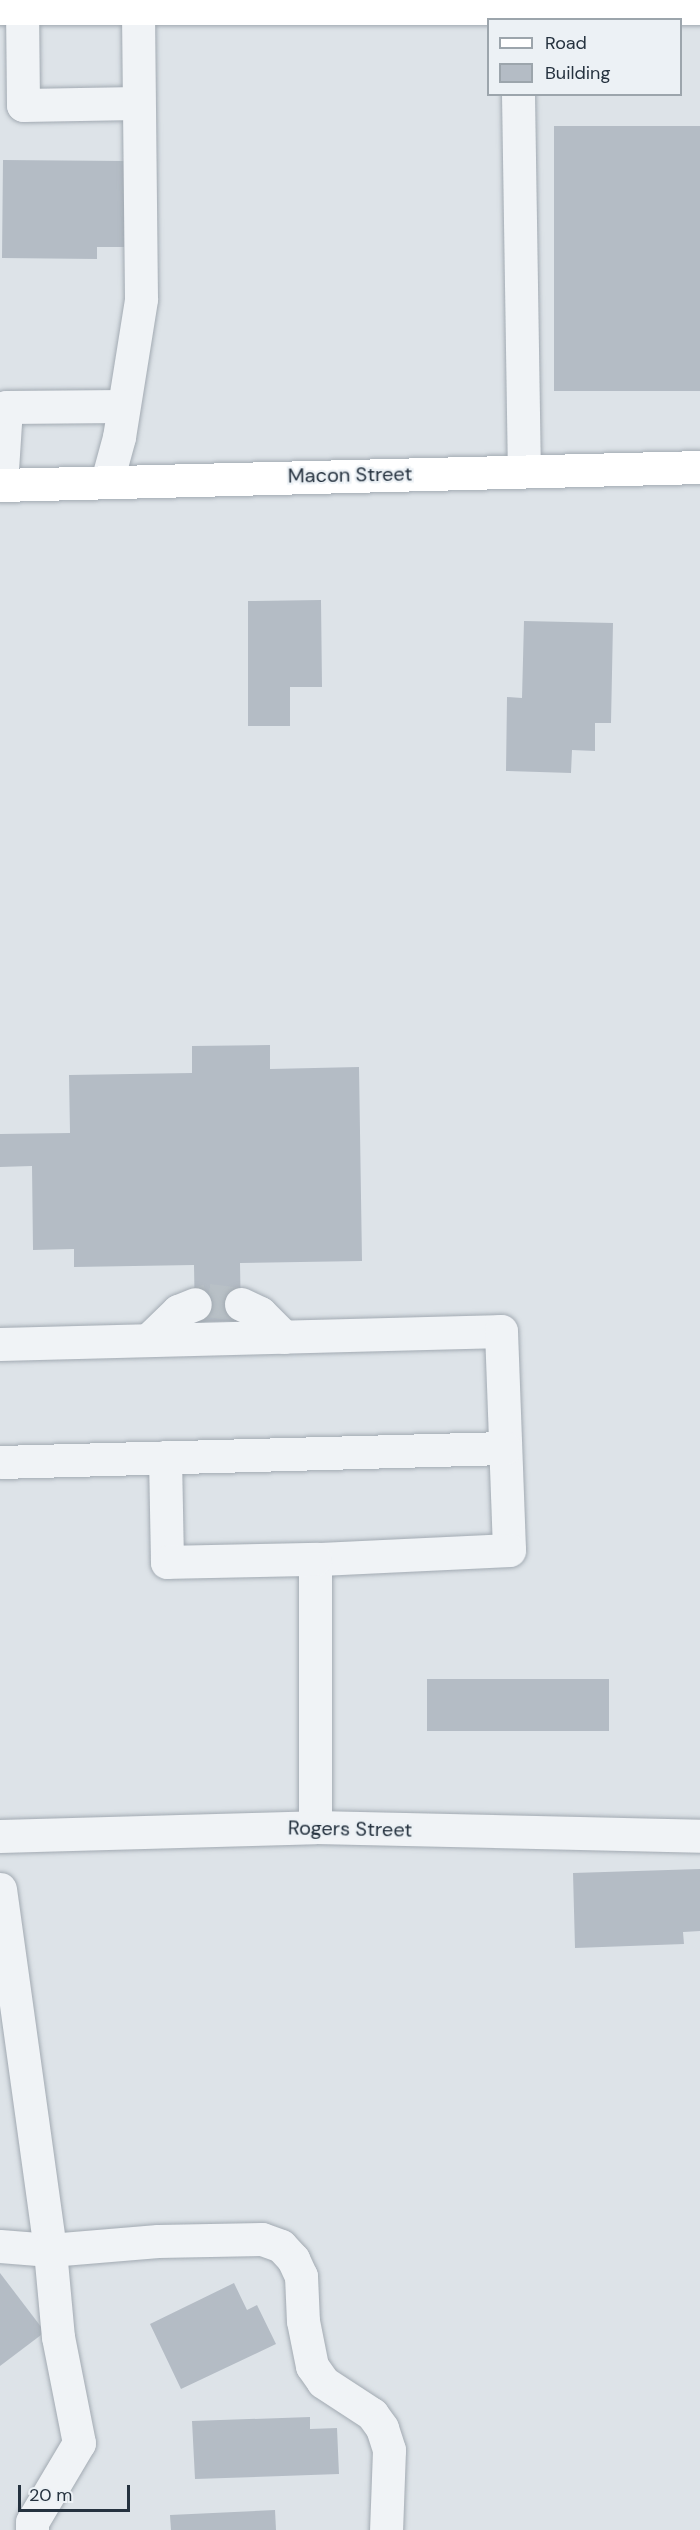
<!DOCTYPE html>
<html>
<head>
<meta charset="utf-8">
<style>
	body { margin:0 }
	#map { position:relative; width:700px; height:2530px; overflow:hidden; background:#dde3e8; font-family:"DM Sans",sans-serif }
	div>[style] { position:absolute }
	[style*='--x'] { left:calc(var(--x)*1px); top:calc(var(--y)*1px); width:calc(var(--w)*1px); rotate:calc(var(--a)*1deg) }
	.building>* { inset:0; background:#b4bcc5; transform-origin:0 0 }
	.minor-tunnel>* { height:33px; margin-top:-16.5px; transform-origin:0; background:repeating-linear-gradient(90deg,#b8c0c6 0 33px,transparent 0 49px) }
	.roads { filter:drop-shadow(0 0 2px #a2aab2) drop-shadow(0 0 2px #a2aab2) }
	.minor>* { height:33px; margin:-16.5px; padding:0 16.5px; transform-origin:16.5px; border-radius:16.5px; background:#f0f3f6 }
	.major>* { height:33px; margin:-16.5px; padding:0 16.5px; transform-origin:16.5px; border-radius:16.5px; background:#fff }
	span { translate:-50% -50%; white-space:nowrap; text-align:center; line-height:1.15; -webkit-text-stroke:4.5px #ecf1f5; paint-order:stroke }
	.street-label { font-size:20px; color:#25323f }
	.legend { position:absolute; left:487px; top:18px; width:195px; height:78px; box-sizing:border-box; background:#ecf1f5; border:2px solid #9ca5ac; margin:0; padding:8px 10px; list-style:none; font-size:18px; color:#25323f }
	.legend li { display:flex; align-items:center; gap:12px; height:30px }
	.legend b { width:30px; border:2px solid #9ca5ac }
	.scale { position:absolute; left:18px; top:2485px; width:112px; height:27px; box-sizing:border-box; border:3px solid #25323f; border-top:0; padding-left:8px; font-size:18px; line-height:21px; white-space:nowrap; color:#25323f; -webkit-text-stroke:4px #ecf1f5; paint-order:stroke }
</style>
</head>
<body>
<div id="map">
	<div class="building">
		<i style="left:700px;top:126px;width:265px;height:146px;rotate:90deg"></i>
		<i style="clip-path:polygon(3px 160px,125px 161px,124px 247px,97px 247px,97px 259px,2px 258px)"></i>
		<i style="clip-path:polygon(321px 600px,322px 687px,290px 687px,290px 726px,248px 726px,248px 601px)"></i>
		<i style="clip-path:polygon(524px 621px,613px 623px,611px 723px,595px 723px,595px 751px,572px 750px,571px 773px,506px 771px,507px 697px,522px 698px)"></i>
		<i style="clip-path:polygon(270px 1045px,270px 1069px,359px 1067px,362px 1261px,240px 1263px,241px 1321px,195px 1322px,194px 1265px,74px 1267px,74px 1249px,33px 1250px,32px 1166px,0 1167px,0 1134px,70px 1133px,69px 1075px,192px 1073px,192px 1046px)"></i>
		<i style="left:427px;top:1679px;width:182px;height:52px"></i>
		<i style="clip-path:polygon(700px 1869px,700px 1931px,683px 1932px,684px 1944px,575px 1948px,573px 1873px)"></i>
		<i style="clip-path:polygon(0 2273px,45px 2332px,0 2366px)"></i>
		<i style="clip-path:polygon(234px 2283px,247px 2310px,257px 2305px,276px 2344px,181px 2389px,150px 2324px)"></i>
		<i style="clip-path:polygon(310px 2417px,310px 2429px,337px 2428px,339px 2474px,195px 2479px,192px 2421px)"></i>
		<i style="clip-path:polygon(275px 2510px,276px 2530px,171px 2530px,170px 2515px)"></i>
	</div>
	<div class="minor-tunnel">
		<i style="--x:195;--y:1304;--w:14;--a:-17"></i>
		<i style="--x:208;--y:1300;--w:33;--a:7"></i>
	</div>
	<div class="roads">
		<div class="minor">
			<i style="--x:22;--y:8;--w:97;--a:89.4"></i>
			<i style="--x:23;--y:105;--w:114;--a:-1"></i>
			<i style="--x:518;--y:94;--w:377;--a:89.1"></i>
			<i style="--x:107;--y:481;--w:46;--a:-74.7"></i>
			<i style="--x:119;--y:437;--w:140;--a:-80.9"></i>
			<i style="--x:141;--y:299;--w:291;--a:-90.6"></i>
			<i style="--x:1;--y:485;--w:78;--a:-86.3"></i>
			<i style="--x:6;--y:407;--w:117;--a:-0.5"></i>
			<i style="--x:241;--y:1304;--w:21;--a:25"></i>
			<i style="--x:260;--y:1313;--w:34;--a:45"></i>
			<i style="--x:148;--y:1340;--w:42;--a:-44"></i>
			<i style="--x:178;--y:1311;--w:18;--a:-22"></i>
			<i style="--x:0;--y:1344;--w:501;--a:-1.49"></i>
			<i style="--x:501;--y:1331;--w:219;--a:87.9"></i>
			<i style="--x:509;--y:1550;--w:194;--a:177.3"></i>
			<i style="--x:315;--y:1559;--w:268;--a:90"></i>
			<i style="--x:165;--y:1457;--w:105;--a:88.9"></i>
			<i style="--x:167;--y:1562;--w:148;--a:-1.2"></i>
			<i style="--x:0;--y:1462;--w:505;--a:-1.59"></i>
			<i style="--x:0;--y:1836;--w:315;--a:-1.6"></i>
			<i style="--x:315;--y:1827;--w:385;--a:1.3"></i>
			<i style="--x:0;--y:1889;--w:364;--a:82.1"></i>
			<i style="--x:50;--y:2250;--w:50;--a:-175.4"></i>
			<i style="--x:32;--y:2530;--w:8;--a:-90"></i>
			<i style="--x:32;--y:2522;--w:92;--a:-59.3"></i>
			<i style="--x:79;--y:2443;--w:108;--a:-101.2"></i>
			<i style="--x:58;--y:2337;--w:87;--a:-95.3"></i>
			<i style="--x:50;--y:2250;--w:108;--a:-4.8"></i>
			<i style="--x:158;--y:2241;--w:104;--a:-1.1"></i>
			<i style="--x:262;--y:2239;--w:20;--a:20"></i>
			<i style="--x:281;--y:2246;--w:18;--a:47"></i>
			<i style="--x:293;--y:2259;--w:19;--a:65"></i>
			<i style="--x:301;--y:2276;--w:45;--a:87.5"></i>
			<i style="--x:303;--y:2321;--w:46;--a:78.7"></i>
			<i style="--x:312;--y:2366;--w:19;--a:55"></i>
			<i style="--x:323;--y:2382;--w:59;--a:33.1"></i>
			<i style="--x:372;--y:2414;--w:17;--a:54"></i>
			<i style="--x:382;--y:2428;--w:23;--a:72"></i>
			<i style="--x:389;--y:2450;--w:80;--a:92.1"></i>
		</div>
		<div class="major">
			<i style="--x:0;--y:8;--w:700;--a:0"></i>
			<i style="--x:0;--y:485;--w:700;--a:-1.47"></i>
		</div>
	</div>
	<div class="street-label">
		<span style="left:350px;top:475px;rotate:-1deg">Macon Street</span>
		<span style="left:350px;top:1829px;rotate:1deg">Rogers Street</span>
	</div>
	<ul class="legend">
	<li><b style="height:8px;background:#fff"></b>Road</li>
	<li><b style="height:16px;background:#b4bcc5"></b>Building</li>
	</ul>
	<div class="scale">20 m</div>
</div>
</body>
</html>
